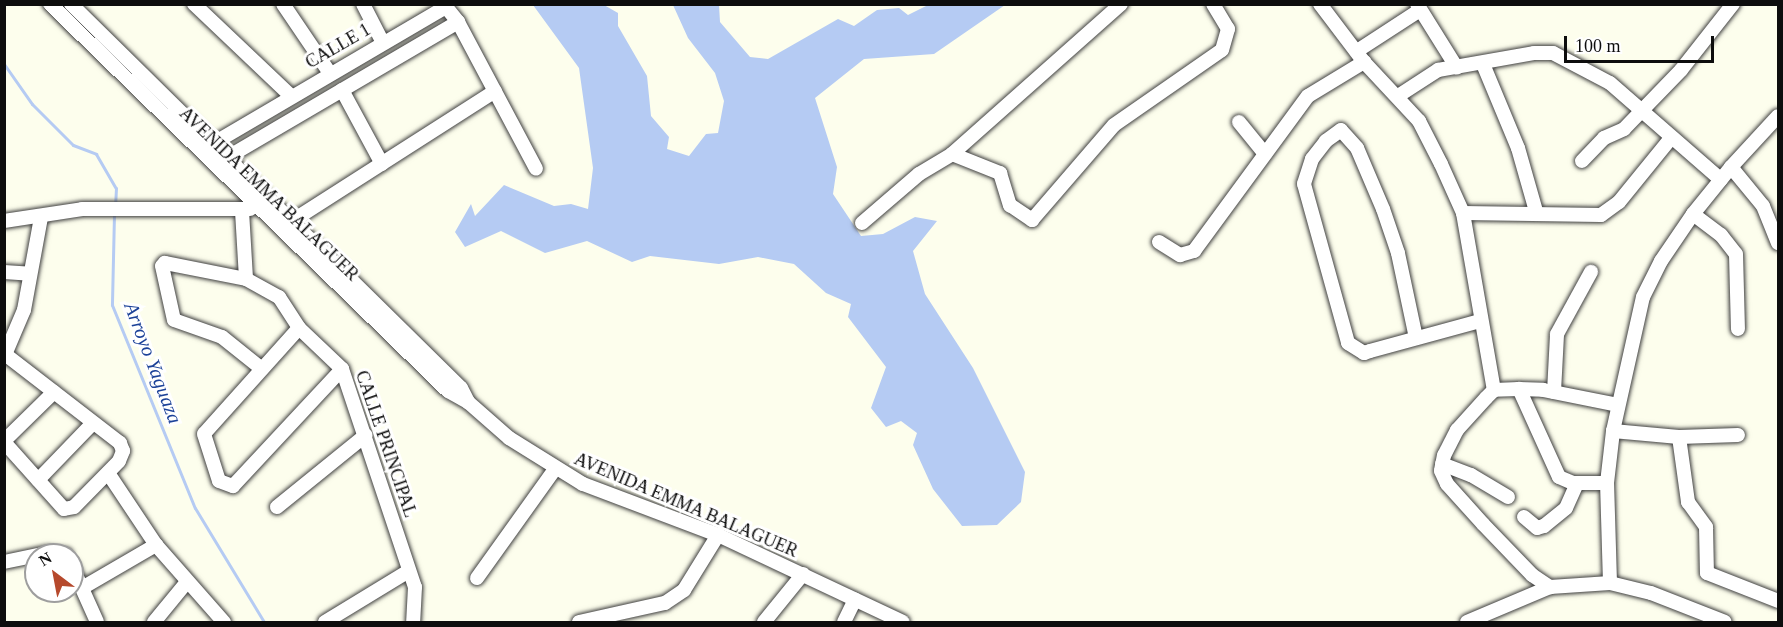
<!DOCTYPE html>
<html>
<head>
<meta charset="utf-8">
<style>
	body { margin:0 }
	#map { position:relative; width:1783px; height:627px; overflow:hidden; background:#fdfeed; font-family:"Times New Roman",serif }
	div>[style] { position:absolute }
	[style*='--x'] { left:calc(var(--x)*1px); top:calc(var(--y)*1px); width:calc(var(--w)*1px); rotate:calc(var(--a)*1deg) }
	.water>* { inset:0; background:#b5cbf3 }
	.stream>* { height:3px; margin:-1.5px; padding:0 1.5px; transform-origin:1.5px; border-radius:1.5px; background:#b5cbf3 }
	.roads { filter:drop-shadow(0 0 2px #404040) drop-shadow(0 0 2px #404040) }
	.minor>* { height:14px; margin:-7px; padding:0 7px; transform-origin:7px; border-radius:7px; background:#fff }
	span { translate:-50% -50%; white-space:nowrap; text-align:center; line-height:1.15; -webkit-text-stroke:6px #fff; paint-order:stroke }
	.street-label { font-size:18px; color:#0d0d0d }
	.water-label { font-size:20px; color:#1c4298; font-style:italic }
	.frame { position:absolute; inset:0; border:6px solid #0d0d0d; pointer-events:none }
	.north { position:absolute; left:24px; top:543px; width:60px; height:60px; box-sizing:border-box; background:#fff; border:2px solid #9e9e9e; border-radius:50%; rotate:328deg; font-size:16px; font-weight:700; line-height:24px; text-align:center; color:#0d0d0d }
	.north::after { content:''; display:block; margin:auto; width:21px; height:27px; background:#b6492c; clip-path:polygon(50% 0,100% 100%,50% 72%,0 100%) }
	.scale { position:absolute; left:1564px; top:36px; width:150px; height:27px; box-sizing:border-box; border:3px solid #0d0d0d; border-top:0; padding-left:8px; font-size:18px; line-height:21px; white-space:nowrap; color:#0d0d0d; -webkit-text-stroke:4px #fff; paint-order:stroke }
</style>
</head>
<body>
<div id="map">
	<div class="water">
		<i style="clip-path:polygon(533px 5px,604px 5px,618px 13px,618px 26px,647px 76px,651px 116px,669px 137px,667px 149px,689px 156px,706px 134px,718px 133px,724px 101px,715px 73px,688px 38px,673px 5px,719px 5px,720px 22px,750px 57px,768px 59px,838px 19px,854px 26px,877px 10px,899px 8px,908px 15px,928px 5px,1005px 5px,934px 54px,864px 59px,815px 98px,837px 167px,833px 194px,861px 236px,883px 234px,915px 217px,937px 221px,913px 251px,925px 294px,973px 368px,1025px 472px,1021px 502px,997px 525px,962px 526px,933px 489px,913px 445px,917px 433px,901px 421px,886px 427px,871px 408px,886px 367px,848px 317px,851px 304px,826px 293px,794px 264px,758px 257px,719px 264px,650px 256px,632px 262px,587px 241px,545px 253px,501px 231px,465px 247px,455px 232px,471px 204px,475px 216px,504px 185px,554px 206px,571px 204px,588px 209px,593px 168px,579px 68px)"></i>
	</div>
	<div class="stream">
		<i style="--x:4;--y:64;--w:49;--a:55"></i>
		<i style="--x:32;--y:104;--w:58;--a:45"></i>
		<i style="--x:73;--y:145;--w:25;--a:21"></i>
		<i style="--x:96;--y:154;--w:39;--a:60"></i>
		<i style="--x:116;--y:188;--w:17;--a:93"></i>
		<i style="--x:114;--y:214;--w:91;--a:91.3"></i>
		<i style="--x:112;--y:305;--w:219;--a:67.8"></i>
		<i style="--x:195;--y:508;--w:133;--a:58.8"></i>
	</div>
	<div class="roads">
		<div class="minor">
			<i style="--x:50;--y:4;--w:555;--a:44.2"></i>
			<i style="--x:448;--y:391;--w:23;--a:29"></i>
			<i style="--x:468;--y:402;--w:55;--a:41.3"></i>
			<i style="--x:509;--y:438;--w:87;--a:31.9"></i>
			<i style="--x:583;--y:484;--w:144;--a:20.7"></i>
			<i style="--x:718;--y:535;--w:204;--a:25.2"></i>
			<i style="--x:71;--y:4;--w:547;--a:44.56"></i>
			<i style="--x:461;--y:388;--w:16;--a:63"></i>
			<i style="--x:194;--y:4;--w:132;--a:43.5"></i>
			<i style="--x:283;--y:4;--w:82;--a:55.9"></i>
			<i style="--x:363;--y:4;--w:42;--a:62.8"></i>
			<i style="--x:1320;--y:4;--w:73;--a:52.8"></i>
			<i style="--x:1364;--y:62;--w:81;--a:47"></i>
			<i style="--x:1419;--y:121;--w:48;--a:62.9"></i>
			<i style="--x:1441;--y:164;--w:54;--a:65.8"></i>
			<i style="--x:1463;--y:213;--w:180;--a:80.1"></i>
			<i style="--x:1417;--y:4;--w:75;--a:58"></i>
			<i style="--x:1357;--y:51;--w:75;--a:-33.1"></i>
			<i style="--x:1483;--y:64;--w:91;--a:67.4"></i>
			<i style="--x:1518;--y:148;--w:66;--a:74.1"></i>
			<i style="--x:342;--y:90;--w:84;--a:61.6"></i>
			<i style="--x:1398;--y:96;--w:48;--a:-33"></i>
			<i style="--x:1438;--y:70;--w:97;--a:-10"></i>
			<i style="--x:1534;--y:53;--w:19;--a:0"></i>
			<i style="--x:1553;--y:53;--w:64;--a:27.8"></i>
			<i style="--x:1610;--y:83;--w:147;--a:41.1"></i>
			<i style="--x:1239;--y:122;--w:41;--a:50.9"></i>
			<i style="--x:214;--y:143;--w:269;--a:-30.4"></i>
			<i style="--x:446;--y:7;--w:19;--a:51"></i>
			<i style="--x:458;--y:22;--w:166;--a:62"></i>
			<i style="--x:952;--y:154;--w:52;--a:21.6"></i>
			<i style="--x:1000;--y:173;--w:34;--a:73"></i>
			<i style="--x:1010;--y:205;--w:27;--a:34"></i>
			<i style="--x:1032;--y:220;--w:125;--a:-49.2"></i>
			<i style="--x:1114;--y:125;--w:131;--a:-34.8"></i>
			<i style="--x:1222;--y:50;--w:22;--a:-74"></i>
			<i style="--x:1228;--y:29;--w:29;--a:-121"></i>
			<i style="--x:228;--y:157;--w:267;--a:-30.4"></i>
			<i style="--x:1582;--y:161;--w:32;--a:-46"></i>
			<i style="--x:1604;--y:138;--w:22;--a:-24"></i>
			<i style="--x:1624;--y:129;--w:82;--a:-46"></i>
			<i style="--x:1681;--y:70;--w:84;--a:-51.8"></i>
			<i style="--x:1731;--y:167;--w:50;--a:50.6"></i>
			<i style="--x:1763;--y:206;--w:40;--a:68"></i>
			<i style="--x:242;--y:211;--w:68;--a:86.6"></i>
			<i style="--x:246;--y:279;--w:38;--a:29"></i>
			<i style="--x:279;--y:297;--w:37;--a:57"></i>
			<i style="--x:299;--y:328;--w:59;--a:43.6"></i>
			<i style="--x:342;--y:369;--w:230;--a:71.5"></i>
			<i style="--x:415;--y:587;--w:35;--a:93"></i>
			<i style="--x:1463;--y:213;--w:138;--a:0.8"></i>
			<i style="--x:1601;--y:215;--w:22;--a:-36"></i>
			<i style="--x:1619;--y:202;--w:82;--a:-50.9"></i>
			<i style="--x:1693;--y:214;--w:35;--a:37"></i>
			<i style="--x:1721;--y:235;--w:24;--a:52"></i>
			<i style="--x:1736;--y:254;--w:75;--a:88.5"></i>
			<i style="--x:4;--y:221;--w:79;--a:-8.7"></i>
			<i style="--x:82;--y:209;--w:168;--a:0"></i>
			<i style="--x:292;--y:221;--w:241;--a:-32.6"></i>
			<i style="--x:862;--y:223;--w:75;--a:-40.7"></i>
			<i style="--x:919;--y:174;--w:39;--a:-31"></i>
			<i style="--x:952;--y:154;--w:226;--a:-41.6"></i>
			<i style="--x:1159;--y:242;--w:25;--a:32"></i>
			<i style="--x:1180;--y:255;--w:15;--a:-16"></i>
			<i style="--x:1194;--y:251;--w:192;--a:-53.7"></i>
			<i style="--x:1308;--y:96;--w:66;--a:-31.3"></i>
			<i style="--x:4;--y:272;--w:26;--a:4"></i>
			<i style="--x:246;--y:279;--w:83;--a:-168.8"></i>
			<i style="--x:165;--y:263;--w:4;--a:135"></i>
			<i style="--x:162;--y:266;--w:55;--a:77.5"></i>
			<i style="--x:174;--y:320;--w:51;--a:19.5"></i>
			<i style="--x:222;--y:337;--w:51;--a:38.7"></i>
			<i style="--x:299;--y:328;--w:142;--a:131.9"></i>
			<i style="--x:204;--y:434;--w:49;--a:72.3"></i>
			<i style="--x:219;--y:481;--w:15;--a:20"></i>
			<i style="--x:233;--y:486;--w:160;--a:-47"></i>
			<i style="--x:1416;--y:338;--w:87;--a:-102"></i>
			<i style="--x:1398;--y:253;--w:46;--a:-108.8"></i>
			<i style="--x:1383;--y:209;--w:66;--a:-113.1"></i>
			<i style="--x:1357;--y:148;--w:24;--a:-132"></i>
			<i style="--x:1341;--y:130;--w:19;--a:144"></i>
			<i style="--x:1326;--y:141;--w:23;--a:128"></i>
			<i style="--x:1312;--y:159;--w:26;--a:108"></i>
			<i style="--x:1304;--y:184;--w:165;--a:74.5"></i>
			<i style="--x:1348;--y:343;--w:19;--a:32"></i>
			<i style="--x:1364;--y:353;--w:6;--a:-18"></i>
			<i style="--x:1370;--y:351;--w:114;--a:-15.3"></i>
			<i style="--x:4;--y:357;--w:51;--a:-66.9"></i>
			<i style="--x:24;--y:310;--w:95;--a:-79.6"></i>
			<i style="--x:1519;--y:389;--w:25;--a:178"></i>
			<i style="--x:1494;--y:390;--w:11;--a:135"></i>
			<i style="--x:1486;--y:398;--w:43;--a:132.2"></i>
			<i style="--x:1457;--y:430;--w:28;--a:117"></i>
			<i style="--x:1444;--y:455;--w:16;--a:101"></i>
			<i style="--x:1441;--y:471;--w:14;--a:65"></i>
			<i style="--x:1447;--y:484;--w:54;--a:48"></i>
			<i style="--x:1483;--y:524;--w:71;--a:46.1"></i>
			<i style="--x:1532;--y:575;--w:22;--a:34"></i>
			<i style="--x:1554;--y:392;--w:58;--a:-87"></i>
			<i style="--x:1557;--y:334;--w:71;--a:-61.3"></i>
			<i style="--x:1613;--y:431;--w:66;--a:5.2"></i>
			<i style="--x:1679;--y:437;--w:59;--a:-1.9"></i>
			<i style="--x:1679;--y:437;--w:66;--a:82.1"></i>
			<i style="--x:1688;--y:502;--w:31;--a:54"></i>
			<i style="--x:1706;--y:527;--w:46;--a:88.8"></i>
			<i style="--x:1707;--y:573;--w:76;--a:21.5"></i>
			<i style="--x:4;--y:441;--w:70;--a:-44.4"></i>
			<i style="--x:4;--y:442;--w:90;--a:48.2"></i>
			<i style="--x:64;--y:509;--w:10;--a:-11"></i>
			<i style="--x:74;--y:507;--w:64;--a:-45.6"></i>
			<i style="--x:119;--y:461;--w:11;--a:-68"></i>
			<i style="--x:123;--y:451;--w:9;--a:-111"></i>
			<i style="--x:120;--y:443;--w:144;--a:-142.3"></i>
			<i style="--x:1442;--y:464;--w:31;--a:21"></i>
			<i style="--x:1471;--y:475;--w:43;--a:30.7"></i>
			<i style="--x:108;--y:473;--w:87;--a:56.3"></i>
			<i style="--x:156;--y:545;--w:103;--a:48.6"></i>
			<i style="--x:38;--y:480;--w:79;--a:-46"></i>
			<i style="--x:1607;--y:483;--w:34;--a:180"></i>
			<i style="--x:1573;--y:483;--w:15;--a:-157"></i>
			<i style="--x:1559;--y:477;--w:97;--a:-114.4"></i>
			<i style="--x:1519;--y:389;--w:24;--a:2"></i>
			<i style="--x:1543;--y:390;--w:76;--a:11.3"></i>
			<i style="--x:277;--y:507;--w:114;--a:-39"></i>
			<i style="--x:1524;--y:517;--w:17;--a:40"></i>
			<i style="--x:1537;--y:528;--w:7;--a:-16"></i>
			<i style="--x:1544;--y:526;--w:28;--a:-39"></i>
			<i style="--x:1566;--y:508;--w:27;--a:-66"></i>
			<i style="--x:4;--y:562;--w:45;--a:-11.6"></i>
			<i style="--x:48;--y:553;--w:18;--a:6"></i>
			<i style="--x:72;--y:566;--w:61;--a:65.9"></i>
			<i style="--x:477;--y:578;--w:134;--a:-54.4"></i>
			<i style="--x:1610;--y:583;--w:100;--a:-91.7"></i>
			<i style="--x:1607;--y:483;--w:52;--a:-83.4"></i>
			<i style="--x:1613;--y:431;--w:137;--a:-77.4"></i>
			<i style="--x:1643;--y:297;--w:40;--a:-63.4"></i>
			<i style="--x:1661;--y:261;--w:57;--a:-55.8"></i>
			<i style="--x:1693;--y:214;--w:60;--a:-51"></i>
			<i style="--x:1731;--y:167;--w:69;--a:-47.3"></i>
			<i style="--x:82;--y:588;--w:86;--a:-30.2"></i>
			<i style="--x:154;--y:622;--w:50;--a:-50.6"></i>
			<i style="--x:325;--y:622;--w:98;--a:-31.3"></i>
			<i style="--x:579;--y:622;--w:88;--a:-12.5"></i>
			<i style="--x:665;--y:603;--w:23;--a:-34"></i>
			<i style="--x:684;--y:590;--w:65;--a:-58.3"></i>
			<i style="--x:764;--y:622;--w:62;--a:-50.9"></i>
			<i style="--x:844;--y:622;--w:25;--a:-64"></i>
			<i style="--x:1467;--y:622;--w:90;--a:-22.9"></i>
			<i style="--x:1550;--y:587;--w:60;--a:-3.8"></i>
			<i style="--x:1610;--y:583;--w:42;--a:13.7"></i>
			<i style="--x:1651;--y:593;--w:79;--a:21.4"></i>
		</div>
	</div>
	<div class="street-label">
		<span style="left:338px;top:46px;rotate:-30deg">CALLE 1</span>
		<span style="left:269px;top:194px;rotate:44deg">AVENIDA EMMA BALAGUER</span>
		<span style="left:386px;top:444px;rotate:71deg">CALLE PRINCIPAL</span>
		<span style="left:686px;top:505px;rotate:23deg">AVENIDA EMMA BALAGUER</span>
	</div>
	<div class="water-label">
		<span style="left:153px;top:363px;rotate:69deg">Arroyo Yaguaza</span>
	</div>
	<div class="frame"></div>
	<div class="north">N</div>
	<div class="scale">100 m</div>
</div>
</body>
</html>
